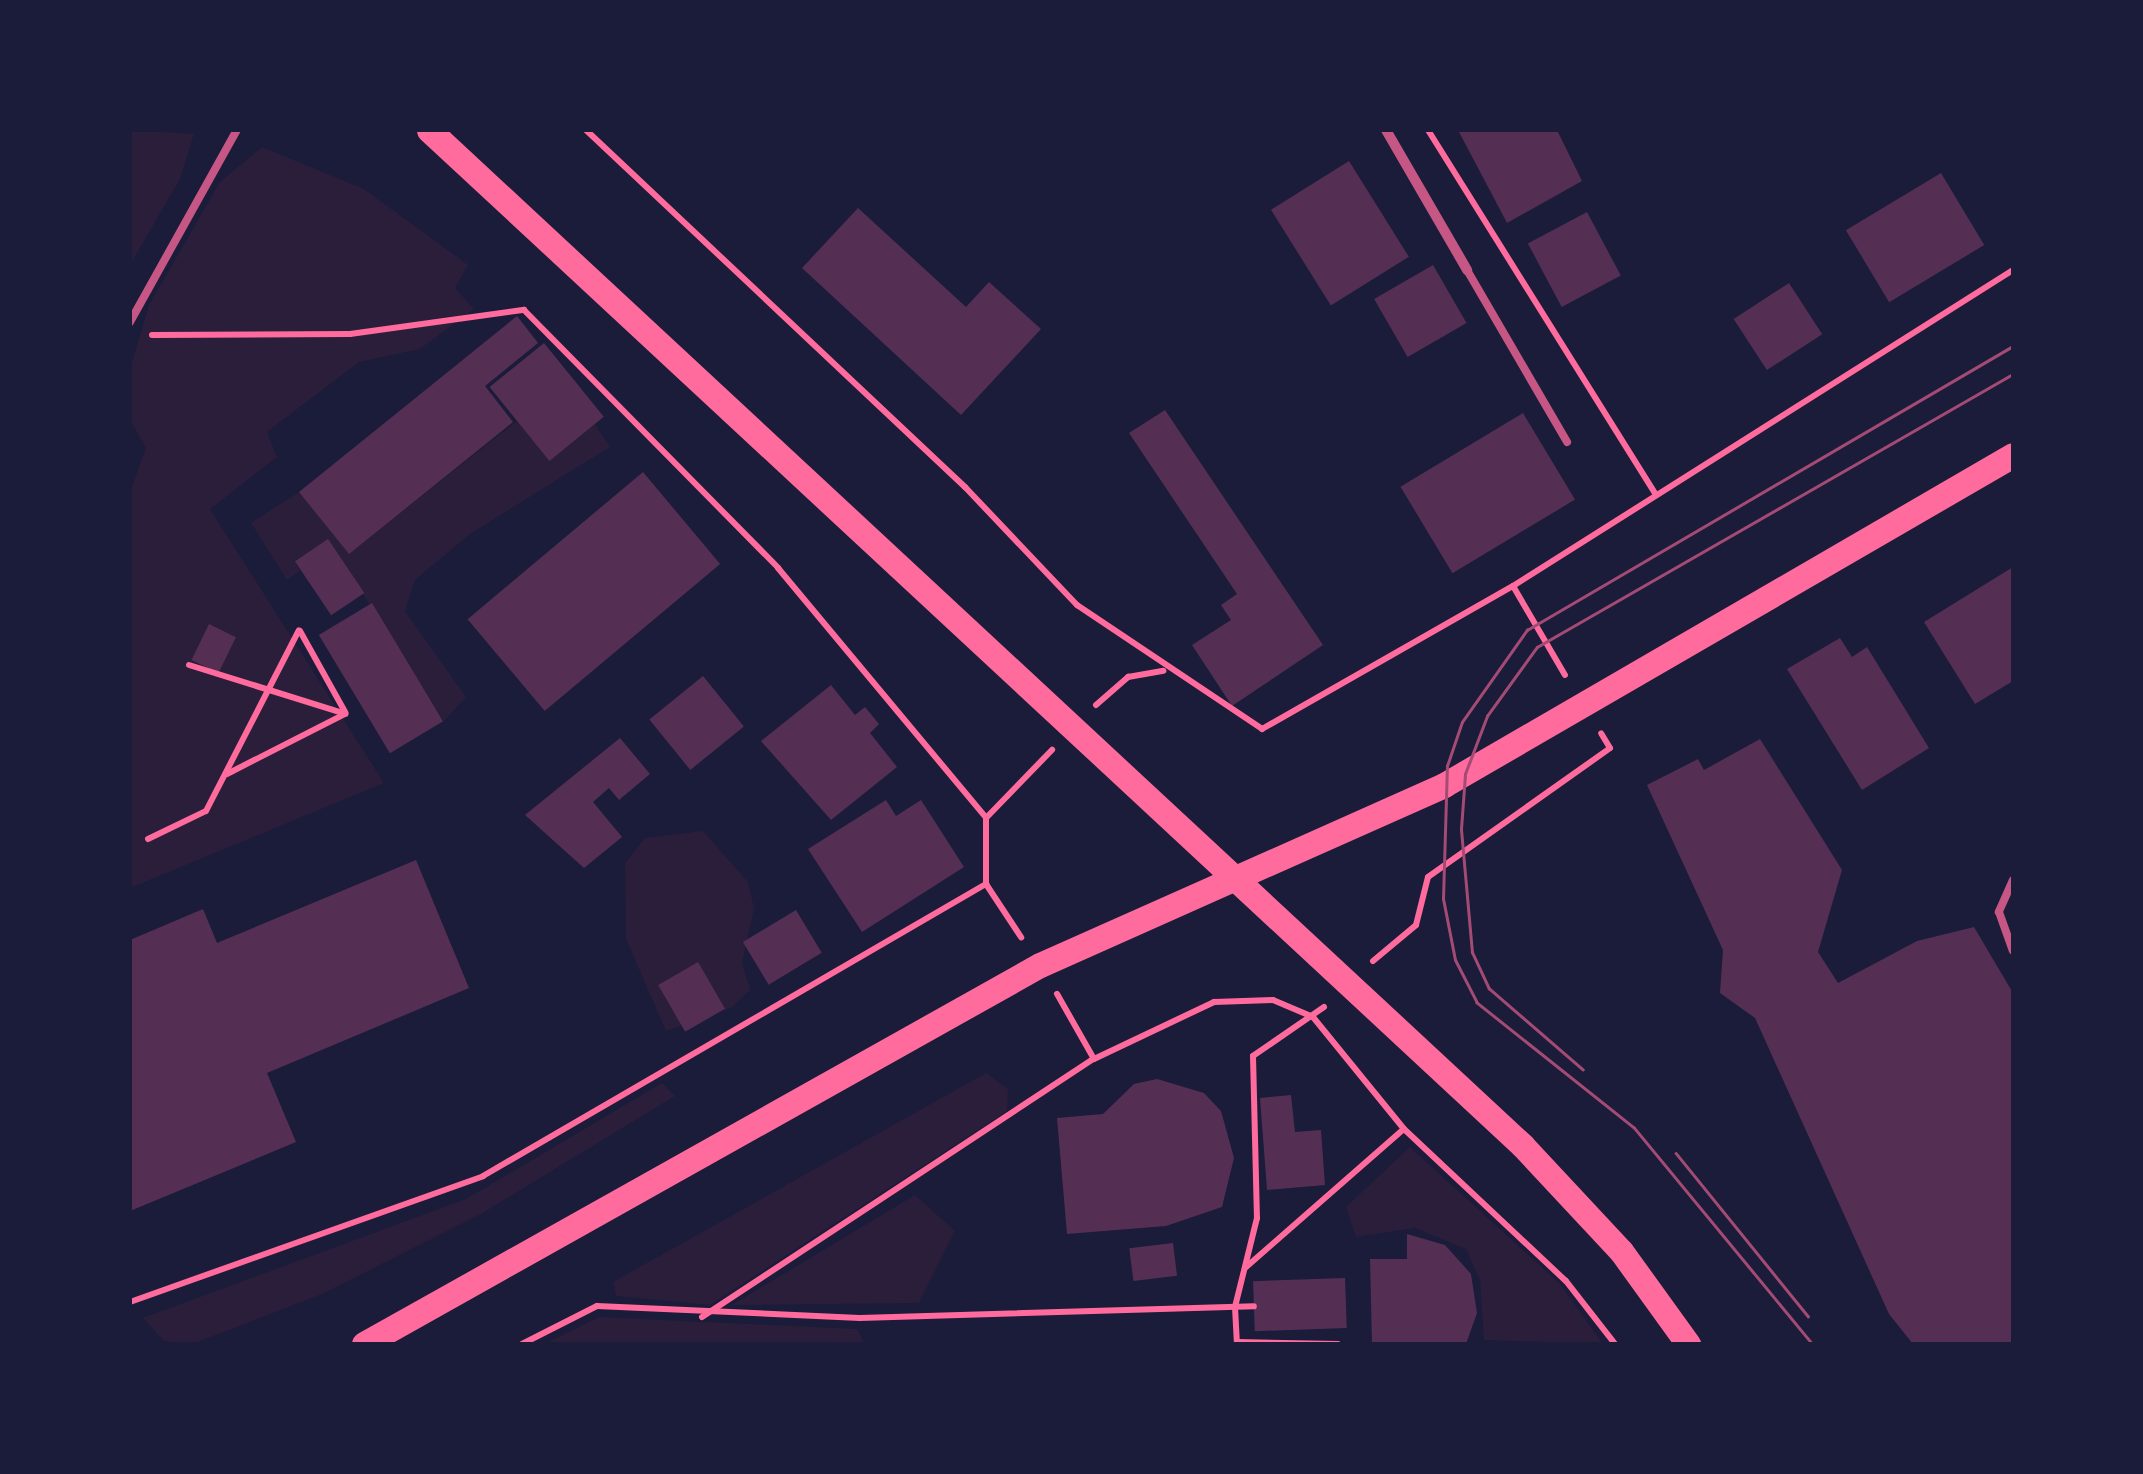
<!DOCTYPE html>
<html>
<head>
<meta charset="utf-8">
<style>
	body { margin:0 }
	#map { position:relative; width:2143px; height:1474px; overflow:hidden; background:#1b1b3a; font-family:"Fira Sans Condensed",sans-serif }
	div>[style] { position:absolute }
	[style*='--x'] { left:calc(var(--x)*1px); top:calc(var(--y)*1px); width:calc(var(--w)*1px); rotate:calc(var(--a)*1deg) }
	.green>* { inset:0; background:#2a1e3b }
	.building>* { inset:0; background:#542f53; transform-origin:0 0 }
	.path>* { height:6px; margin:-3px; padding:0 3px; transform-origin:3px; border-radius:3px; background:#ff6b9d }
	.service>* { height:8px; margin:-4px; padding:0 4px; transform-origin:4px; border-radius:4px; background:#c65784 }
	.minor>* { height:10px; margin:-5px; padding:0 5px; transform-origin:5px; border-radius:5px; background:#c65784 }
	.primary>* { height:25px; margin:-12.5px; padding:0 12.5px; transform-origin:12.5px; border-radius:12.5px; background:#ff6b9d }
	.tram>* { height:2.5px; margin:-1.25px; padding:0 1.25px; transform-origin:1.25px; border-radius:1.25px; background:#a44b75 }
	span { translate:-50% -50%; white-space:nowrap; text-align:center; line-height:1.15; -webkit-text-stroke:8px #1b1b3a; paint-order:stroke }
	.frame { position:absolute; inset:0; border:132px solid #1b1b3a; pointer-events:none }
</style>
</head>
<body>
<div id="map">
	<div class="green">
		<i style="clip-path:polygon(130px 130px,194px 134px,180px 179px,130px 265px)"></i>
		<i style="clip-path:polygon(262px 147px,364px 189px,468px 265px,455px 288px,474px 309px,420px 349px,359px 362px,267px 432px,277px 457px,210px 509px,384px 783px,130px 888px,130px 492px,146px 448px,130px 420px,130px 369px,149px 305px,220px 182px)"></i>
		<i style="clip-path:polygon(517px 421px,549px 460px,594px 423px,610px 447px,470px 534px,415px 580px,405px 611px,466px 697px,444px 721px,328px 540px,294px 561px,300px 571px,287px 580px,251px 523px,299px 492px,349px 553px)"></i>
		<i style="clip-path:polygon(703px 831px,748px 882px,754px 908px,742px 963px,750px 990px,731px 1008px,666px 1031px,626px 939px,625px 863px,645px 838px)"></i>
		<i style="clip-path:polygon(986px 1073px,1008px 1089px,1007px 1111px,710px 1305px,616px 1296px,613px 1282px)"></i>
		<i style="clip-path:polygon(662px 1083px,675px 1096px,481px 1214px,322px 1294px,192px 1344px,164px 1341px,143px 1318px,466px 1199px)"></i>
		<i style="clip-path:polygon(1410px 1147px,1560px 1284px,1603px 1344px,1484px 1340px,1480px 1280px,1466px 1249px,1415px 1228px,1356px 1237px,1346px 1207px)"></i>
		<i style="clip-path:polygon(915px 1195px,955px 1231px,919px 1303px,732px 1305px)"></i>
		<i style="clip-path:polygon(599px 1317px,857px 1329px,865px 1344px,544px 1344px)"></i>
	</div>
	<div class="building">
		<i style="clip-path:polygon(1458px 130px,1557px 130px,1582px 181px,1507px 223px)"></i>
		<i style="left:1349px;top:161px;width:113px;height:92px;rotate:58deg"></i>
		<i style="left:1941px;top:173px;width:84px;height:111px;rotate:59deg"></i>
		<i style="clip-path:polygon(858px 208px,966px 307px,989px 282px,1041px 329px,961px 415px,802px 268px)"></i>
		<i style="left:1587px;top:212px;width:72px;height:67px;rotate:62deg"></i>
		<i style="left:1433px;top:265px;width:67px;height:68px;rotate:60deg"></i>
		<i style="left:1789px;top:283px;width:61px;height:66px;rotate:57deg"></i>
		<i style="clip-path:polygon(517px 316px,538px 343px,485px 386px,513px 422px,349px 554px,299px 492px)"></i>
		<i style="left:544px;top:343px;width:95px;height:70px;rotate:51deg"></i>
		<i style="clip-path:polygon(1165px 410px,1323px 645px,1232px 706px,1192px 645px,1231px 620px,1221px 605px,1237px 594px,1129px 433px)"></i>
		<i style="left:1523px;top:413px;width:101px;height:143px;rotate:59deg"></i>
		<i style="left:643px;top:472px;width:120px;height:229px;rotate:50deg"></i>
		<i style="left:328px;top:539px;width:65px;height:40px;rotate:56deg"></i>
		<i style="clip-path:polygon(2013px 567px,2013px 681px,1975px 704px,1924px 622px)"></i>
		<i style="left:372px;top:603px;width:138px;height:62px;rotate:59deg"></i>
		<i style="left:209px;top:624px;width:30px;height:40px;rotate:26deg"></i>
		<i style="clip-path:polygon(1840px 638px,1852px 657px,1867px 647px,1929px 748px,1862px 790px,1787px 669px)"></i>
		<i style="left:703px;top:676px;width:65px;height:69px;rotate:51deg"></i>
		<i style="clip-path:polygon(831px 685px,855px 715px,865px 707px,879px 724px,870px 733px,897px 767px,831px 820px,761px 741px)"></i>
		<i style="clip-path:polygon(620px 738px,650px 774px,619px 800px,609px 788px,593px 802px,622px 837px,584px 868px,525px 815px)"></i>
		<i style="clip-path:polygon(1760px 739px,1842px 870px,1818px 952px,1838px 983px,1917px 941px,1974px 927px,2013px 993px,2013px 1344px,1913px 1344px,1889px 1314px,1755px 1018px,1720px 993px,1723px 950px,1647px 785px,1698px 759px,1704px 770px)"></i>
		<i style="clip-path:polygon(886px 800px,896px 816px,921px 800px,964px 867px,862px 932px,808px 849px)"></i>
		<i style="clip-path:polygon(416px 860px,469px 988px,267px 1073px,296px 1142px,130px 1211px,130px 940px,203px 909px,217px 943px)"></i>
		<i style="left:796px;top:910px;width:50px;height:62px;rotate:59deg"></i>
		<i style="left:698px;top:962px;width:54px;height:46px;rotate:60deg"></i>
		<i style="clip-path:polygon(1157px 1079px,1204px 1093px,1221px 1111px,1234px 1158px,1222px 1207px,1166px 1226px,1067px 1234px,1057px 1118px,1103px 1114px,1134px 1084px)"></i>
		<i style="clip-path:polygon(1291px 1095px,1295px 1132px,1321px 1130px,1325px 1185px,1267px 1190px,1260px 1098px)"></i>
		<i style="clip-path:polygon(1407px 1234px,1445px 1245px,1471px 1274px,1477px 1313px,1466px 1344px,1372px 1344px,1370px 1259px,1407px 1259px)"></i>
		<i style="left:1173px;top:1243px;width:33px;height:44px;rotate:83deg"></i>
		<i style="left:1345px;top:1278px;width:50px;height:92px;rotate:88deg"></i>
	</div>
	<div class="path">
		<i style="--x:586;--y:130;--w:521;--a:43.29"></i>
		<i style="--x:965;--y:487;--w:163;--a:46.5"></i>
		<i style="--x:1077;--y:605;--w:223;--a:33.8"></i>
		<i style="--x:1262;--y:729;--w:289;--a:-29.7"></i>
		<i style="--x:1513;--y:586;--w:591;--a:-32.29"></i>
		<i style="--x:1428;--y:130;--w:430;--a:58"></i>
		<i style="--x:152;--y:335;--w:198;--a:-0.3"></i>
		<i style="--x:350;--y:334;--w:176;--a:-7.9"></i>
		<i style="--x:524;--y:310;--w:362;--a:45.4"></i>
		<i style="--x:778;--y:568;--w:325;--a:50.2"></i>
		<i style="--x:986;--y:818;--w:66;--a:90"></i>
		<i style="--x:986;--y:884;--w:64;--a:56.6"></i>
		<i style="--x:1513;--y:586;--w:103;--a:59.7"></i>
		<i style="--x:300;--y:631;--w:93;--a:60.9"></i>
		<i style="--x:189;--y:665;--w:164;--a:17.3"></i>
		<i style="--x:1096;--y:705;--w:43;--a:-41.2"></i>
		<i style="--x:1128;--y:677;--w:36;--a:-10"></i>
		<i style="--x:227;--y:774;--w:132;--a:-27"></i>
		<i style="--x:986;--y:818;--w:95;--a:-45.9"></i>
		<i style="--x:148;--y:839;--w:64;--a:-25.8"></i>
		<i style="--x:206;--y:811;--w:203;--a:-62.8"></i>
		<i style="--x:1373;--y:961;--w:56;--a:-39.9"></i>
		<i style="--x:1416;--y:925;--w:49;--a:-76"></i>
		<i style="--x:1428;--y:877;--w:223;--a:-35.3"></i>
		<i style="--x:1610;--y:748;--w:17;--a:-121"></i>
		<i style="--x:1324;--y:1007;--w:86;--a:145.4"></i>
		<i style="--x:1253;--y:1056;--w:162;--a:88.6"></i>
		<i style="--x:1257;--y:1218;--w:92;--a:103.9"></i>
		<i style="--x:1235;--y:1307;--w:35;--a:87"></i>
		<i style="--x:1237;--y:1342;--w:101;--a:1.1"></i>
		<i style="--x:1094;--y:1059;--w:133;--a:-25.4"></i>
		<i style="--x:1214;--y:1002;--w:59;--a:-1.9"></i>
		<i style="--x:1273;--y:1000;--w:43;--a:23"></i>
		<i style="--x:1313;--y:1017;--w:144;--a:50.9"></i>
		<i style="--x:1404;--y:1129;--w:222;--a:43.2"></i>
		<i style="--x:1566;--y:1281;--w:80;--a:52.1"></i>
		<i style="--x:1245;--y:1268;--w:211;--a:-41.2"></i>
		<i style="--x:130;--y:1302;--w:375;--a:-19.6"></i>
		<i style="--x:483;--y:1176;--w:582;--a:-30.14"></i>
		<i style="--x:702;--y:1317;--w:469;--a:-33.4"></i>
		<i style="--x:1094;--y:1059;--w:75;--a:-119.6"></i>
		<i style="--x:522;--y:1344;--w:84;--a:-26.9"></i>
		<i style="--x:597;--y:1306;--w:263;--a:2.6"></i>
		<i style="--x:860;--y:1318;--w:394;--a:-1.7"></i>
	</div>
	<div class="service">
		<i style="--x:1467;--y:270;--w:199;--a:59.8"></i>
		<i style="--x:130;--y:322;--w:220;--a:-60.9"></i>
		<i style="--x:2013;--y:880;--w:35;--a:114"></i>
		<i style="--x:1999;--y:912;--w:41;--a:70.3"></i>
	</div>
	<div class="minor">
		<i style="--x:1386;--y:130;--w:162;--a:59.9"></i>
	</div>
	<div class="primary">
		<i style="--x:429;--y:130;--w:1492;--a:42.88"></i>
		<i style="--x:1522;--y:1145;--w:145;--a:47"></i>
		<i style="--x:1621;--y:1251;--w:115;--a:54.2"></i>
		<i style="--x:364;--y:1344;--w:775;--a:-29.28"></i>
		<i style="--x:1040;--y:965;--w:442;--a:-24"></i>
		<i style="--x:1444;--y:785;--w:658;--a:-30.11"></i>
	</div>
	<div class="tram">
		<i style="--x:1583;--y:1070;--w:124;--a:-139.2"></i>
		<i style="--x:1489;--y:989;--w:40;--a:-115"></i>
		<i style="--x:1472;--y:953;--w:124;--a:-95.1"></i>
		<i style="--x:1461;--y:829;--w:55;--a:-85.8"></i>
		<i style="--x:1465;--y:774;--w:62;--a:-69.2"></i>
		<i style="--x:1487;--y:716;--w:85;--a:-54.1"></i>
		<i style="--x:1537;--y:647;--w:549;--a:-29.84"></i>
		<i style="--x:1676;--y:1153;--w:210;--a:51"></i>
		<i style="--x:1812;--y:1344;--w:280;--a:-129.5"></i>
		<i style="--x:1634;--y:1128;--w:201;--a:-141.5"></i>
		<i style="--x:1477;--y:1003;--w:48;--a:-117.1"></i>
		<i style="--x:1455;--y:960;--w:62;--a:-101.1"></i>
		<i style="--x:1443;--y:899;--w:133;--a:-88.3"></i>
		<i style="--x:1447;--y:766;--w:46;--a:-71.2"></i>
		<i style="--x:1462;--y:722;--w:113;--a:-54.8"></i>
		<i style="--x:1527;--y:630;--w:563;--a:-30.3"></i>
	</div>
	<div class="frame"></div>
</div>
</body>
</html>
